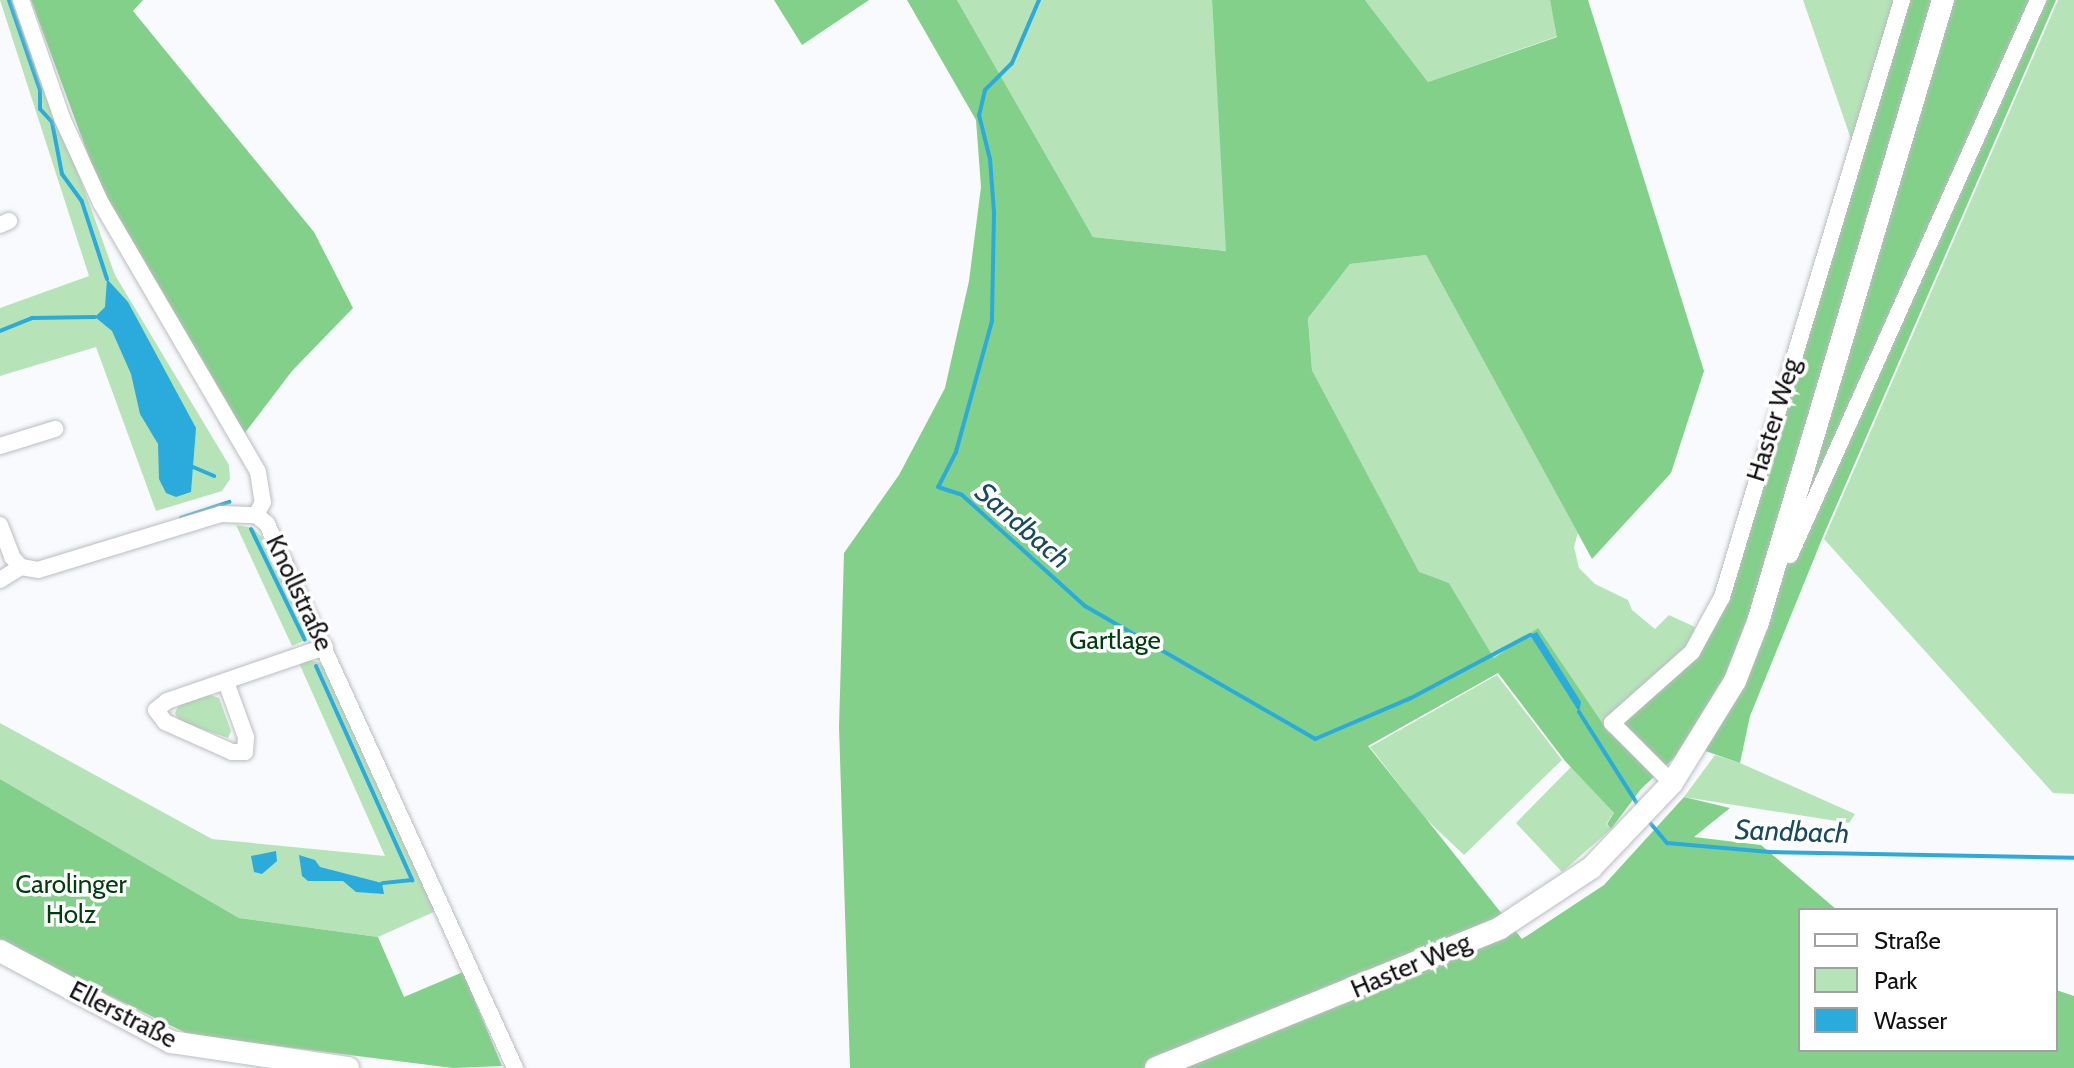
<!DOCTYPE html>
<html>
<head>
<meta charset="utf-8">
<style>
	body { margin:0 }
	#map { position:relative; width:2074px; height:1068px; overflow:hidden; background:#f8fafd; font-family:Cabin,sans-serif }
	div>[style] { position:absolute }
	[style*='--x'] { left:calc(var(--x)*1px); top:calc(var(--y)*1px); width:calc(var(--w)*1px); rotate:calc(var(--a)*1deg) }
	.green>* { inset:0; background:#b6e4b8 }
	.forest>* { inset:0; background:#82d089 }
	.water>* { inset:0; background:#2babdb }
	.stream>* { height:4px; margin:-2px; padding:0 2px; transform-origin:2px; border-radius:2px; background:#2babdb }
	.roads { filter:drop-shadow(0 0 2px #bbbdc0) drop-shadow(0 0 2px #bbbdc0) }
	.street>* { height:16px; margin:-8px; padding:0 8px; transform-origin:8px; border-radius:8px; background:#fff }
	.secondary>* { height:22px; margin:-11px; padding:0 11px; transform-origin:11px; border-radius:11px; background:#fff }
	span { translate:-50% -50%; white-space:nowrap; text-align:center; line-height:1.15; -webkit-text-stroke:7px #fff; paint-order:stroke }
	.street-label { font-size:26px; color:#111113 }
	.park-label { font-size:26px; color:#023d10 }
	.water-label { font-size:28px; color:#194b5f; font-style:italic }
	.legend { position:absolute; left:1798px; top:908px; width:260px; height:144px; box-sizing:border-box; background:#fff; border:2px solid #a0a0a1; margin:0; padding:10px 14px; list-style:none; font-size:24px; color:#111113 }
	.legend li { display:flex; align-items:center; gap:16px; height:40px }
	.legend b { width:40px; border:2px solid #a0a0a1 }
</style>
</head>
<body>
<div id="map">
	<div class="green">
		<i style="clip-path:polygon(0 0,16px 0,115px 275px,229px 465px,230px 479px,222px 491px,156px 511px,96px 347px,0 376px,0 308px,89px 276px)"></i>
		<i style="clip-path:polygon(957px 0,1212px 0,1227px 251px,1093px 237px)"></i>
		<i style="clip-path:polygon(1365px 0,1550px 0,1558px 36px,1428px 82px)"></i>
		<i style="clip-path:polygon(1803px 0,1895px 0,1852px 142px)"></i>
		<i style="clip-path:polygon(2058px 0,2074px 0,2074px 794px,2053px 793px,1824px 539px)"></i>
		<i style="clip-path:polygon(1426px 255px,1578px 533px,1574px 547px,1579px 568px,1595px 584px,1628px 600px,1632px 610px,1655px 629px,1669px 615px,1695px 627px,1690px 650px,1601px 726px,1538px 629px,1494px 658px,1449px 583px,1419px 573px,1312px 370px,1308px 317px,1350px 264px)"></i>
		<i style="clip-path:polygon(236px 525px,253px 528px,269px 545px,308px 631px,303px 641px,292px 646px)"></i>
		<i style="clip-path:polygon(310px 660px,324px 664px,436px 911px,378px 937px,239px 918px,0 779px,0 723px,212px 839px,385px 856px,299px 663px)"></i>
		<i style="clip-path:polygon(1497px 675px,1562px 760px,1464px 855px,1425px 818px,1370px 747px)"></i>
		<i style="clip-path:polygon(210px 695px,219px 698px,231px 731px,228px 738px,179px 721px,175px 713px,179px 705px)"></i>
		<i style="clip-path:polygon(1715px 755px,1740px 763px,1855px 814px,1849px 823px,1684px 797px)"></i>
		<i style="clip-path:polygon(1571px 767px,1614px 813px,1606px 824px,1611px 829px,1562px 872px,1516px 823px)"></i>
	</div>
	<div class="forest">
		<i style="clip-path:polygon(31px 0,143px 0,133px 11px,314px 232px,353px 308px,292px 371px,244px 434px,107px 206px)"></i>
		<i style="clip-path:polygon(774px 0,869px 0,802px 45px)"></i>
		<i style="clip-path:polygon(907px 0,957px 0,1093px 237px,1226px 251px,1212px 0,1365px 0,1428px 82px,1557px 37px,1550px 0,1588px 0,1704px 371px,1671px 473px,1592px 559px,1426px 255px,1350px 264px,1308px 318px,1312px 370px,1419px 572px,1449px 583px,1494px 658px,1538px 628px,1609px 733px,1695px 656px,1905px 0,2056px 0,1824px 534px,1750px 716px,1740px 763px,1688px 745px,1641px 789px,1611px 829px,1607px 824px,1614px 813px,1565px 761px,1498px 673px,1368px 746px,1522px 939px,1604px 885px,1684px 797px,1730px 808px,1694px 837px,1761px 845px,1837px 910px,1800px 910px,1800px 1050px,2056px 1050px,2056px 990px,2074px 996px,2074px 1068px,850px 1068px,839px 727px,844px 553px,899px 475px,945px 388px,969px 281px,981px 187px,976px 120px)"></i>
		<i style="clip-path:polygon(0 779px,239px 918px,378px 937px,404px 997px,463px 972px,502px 1066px,453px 1068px,190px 1035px,0 942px)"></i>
	</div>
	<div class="water">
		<i style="clip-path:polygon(107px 279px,128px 302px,196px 428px,191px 492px,176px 497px,166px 493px,159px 479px,158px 444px,140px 414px,131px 374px,112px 331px,95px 317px,105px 307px)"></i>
		<i style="clip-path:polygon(1537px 632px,1581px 702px,1579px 712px,1530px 635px)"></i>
		<i style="clip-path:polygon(276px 851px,277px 861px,262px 874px,254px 872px,251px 856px)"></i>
		<i style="clip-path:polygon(299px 855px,315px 860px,320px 867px,382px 883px,384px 894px,356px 892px,343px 881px,308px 881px,302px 876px)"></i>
	</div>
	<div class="stream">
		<i style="--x:9;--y:0;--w:95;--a:71"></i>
		<i style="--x:40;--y:90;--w:19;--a:90"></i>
		<i style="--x:40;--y:109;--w:18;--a:47"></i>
		<i style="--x:52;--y:122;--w:53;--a:79.1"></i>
		<i style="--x:62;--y:174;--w:34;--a:54"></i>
		<i style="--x:82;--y:202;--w:81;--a:72"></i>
		<i style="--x:1039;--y:0;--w:69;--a:113.2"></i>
		<i style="--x:1012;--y:63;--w:38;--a:135"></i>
		<i style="--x:985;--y:90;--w:26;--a:103"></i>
		<i style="--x:979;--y:115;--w:45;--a:76"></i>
		<i style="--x:990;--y:159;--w:53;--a:85.7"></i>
		<i style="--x:994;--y:212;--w:109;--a:91.1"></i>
		<i style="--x:992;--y:321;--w:136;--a:105.4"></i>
		<i style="--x:956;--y:452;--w:39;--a:117"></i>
		<i style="--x:938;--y:487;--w:25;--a:18"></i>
		<i style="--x:962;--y:495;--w:166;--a:42.1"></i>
		<i style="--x:1085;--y:606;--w:266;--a:30"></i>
		<i style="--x:1315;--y:739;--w:104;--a:-23.1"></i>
		<i style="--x:1411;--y:698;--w:135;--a:-27.9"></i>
		<i style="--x:0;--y:331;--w:35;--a:-22"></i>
		<i style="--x:32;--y:318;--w:63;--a:-0.9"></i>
		<i style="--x:193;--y:467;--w:23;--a:23"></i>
		<i style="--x:181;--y:518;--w:51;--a:-18.4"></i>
		<i style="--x:251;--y:529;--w:123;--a:64.1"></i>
		<i style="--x:316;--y:666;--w:235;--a:65.8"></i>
		<i style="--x:412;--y:880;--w:30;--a:174"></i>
		<i style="--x:1579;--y:712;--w:114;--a:57.6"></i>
		<i style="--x:1646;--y:818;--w:33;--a:50"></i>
		<i style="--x:1667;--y:843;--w:103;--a:5"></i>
		<i style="--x:1770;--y:852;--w:304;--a:1.1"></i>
	</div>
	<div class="roads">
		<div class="street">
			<i style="--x:21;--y:0;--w:125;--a:70.8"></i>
			<i style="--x:62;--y:118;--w:94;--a:65.4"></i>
			<i style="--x:101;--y:203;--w:311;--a:59.7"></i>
			<i style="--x:258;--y:472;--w:30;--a:81"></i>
			<i style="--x:263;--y:502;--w:15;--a:118"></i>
			<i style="--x:0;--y:225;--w:10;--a:-24"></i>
			<i style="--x:0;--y:446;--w:58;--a:-17.2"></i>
			<i style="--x:0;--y:525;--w:34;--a:69"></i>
			<i style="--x:12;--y:557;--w:13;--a:48"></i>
			<i style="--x:21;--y:567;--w:17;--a:10"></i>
			<i style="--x:38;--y:570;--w:191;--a:-17"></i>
			<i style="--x:221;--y:514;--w:35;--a:2"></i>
			<i style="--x:256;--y:515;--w:14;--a:39"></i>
			<i style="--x:267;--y:524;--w:598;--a:65.49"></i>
			<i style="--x:1790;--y:555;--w:608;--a:-65.92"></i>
			<i style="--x:0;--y:580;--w:25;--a:-32"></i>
			<i style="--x:226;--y:682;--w:59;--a:70"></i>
			<i style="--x:246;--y:737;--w:15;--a:94"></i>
			<i style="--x:245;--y:752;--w:13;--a:180"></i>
			<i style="--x:232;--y:752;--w:73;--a:-155.9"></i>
			<i style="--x:165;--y:722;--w:15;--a:-127"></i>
			<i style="--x:156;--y:710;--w:14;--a:-39"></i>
			<i style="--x:167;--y:701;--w:167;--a:-18.9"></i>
			<i style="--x:1672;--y:783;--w:85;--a:-135"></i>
			<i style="--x:1612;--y:723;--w:107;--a:-41.6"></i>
			<i style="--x:1692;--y:652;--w:63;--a:-61.4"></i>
			<i style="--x:1722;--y:597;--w:624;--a:-73.22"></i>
		</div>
		<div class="secondary">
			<i style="--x:0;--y:951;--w:194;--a:28"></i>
			<i style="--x:171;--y:1042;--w:179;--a:8.4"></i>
			<i style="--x:1156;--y:1068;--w:371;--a:-22.1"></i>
			<i style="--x:1500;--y:928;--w:109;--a:-33.4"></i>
			<i style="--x:1591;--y:868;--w:117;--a:-46.4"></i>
			<i style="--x:1672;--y:783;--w:120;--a:-58.3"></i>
			<i style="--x:1735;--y:681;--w:63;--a:-68.7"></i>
			<i style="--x:1758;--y:622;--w:649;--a:-73.44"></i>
		</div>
	</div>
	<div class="street-label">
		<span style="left:1774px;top:420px;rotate:-73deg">Haster Weg</span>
		<span style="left:299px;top:593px;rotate:65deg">Knollstraße</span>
		<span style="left:1411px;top:966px;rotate:-23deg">Haster Weg</span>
		<span style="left:123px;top:1015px;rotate:27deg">Ellerstraße</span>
	</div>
	<div class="park-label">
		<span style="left:1115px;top:641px">Gartlage</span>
		<span style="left:71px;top:900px">Carolinger<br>Holz</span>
	</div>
	<div class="water-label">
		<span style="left:1023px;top:525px;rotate:41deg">Sandbach</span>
		<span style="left:1792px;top:831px;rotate:2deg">Sandbach</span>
	</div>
	<ul class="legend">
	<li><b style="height:10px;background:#fff"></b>Straße</li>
	<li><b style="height:22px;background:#b6e4b8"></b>Park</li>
	<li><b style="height:22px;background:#2babdb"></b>Wasser</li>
	</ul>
</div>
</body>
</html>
